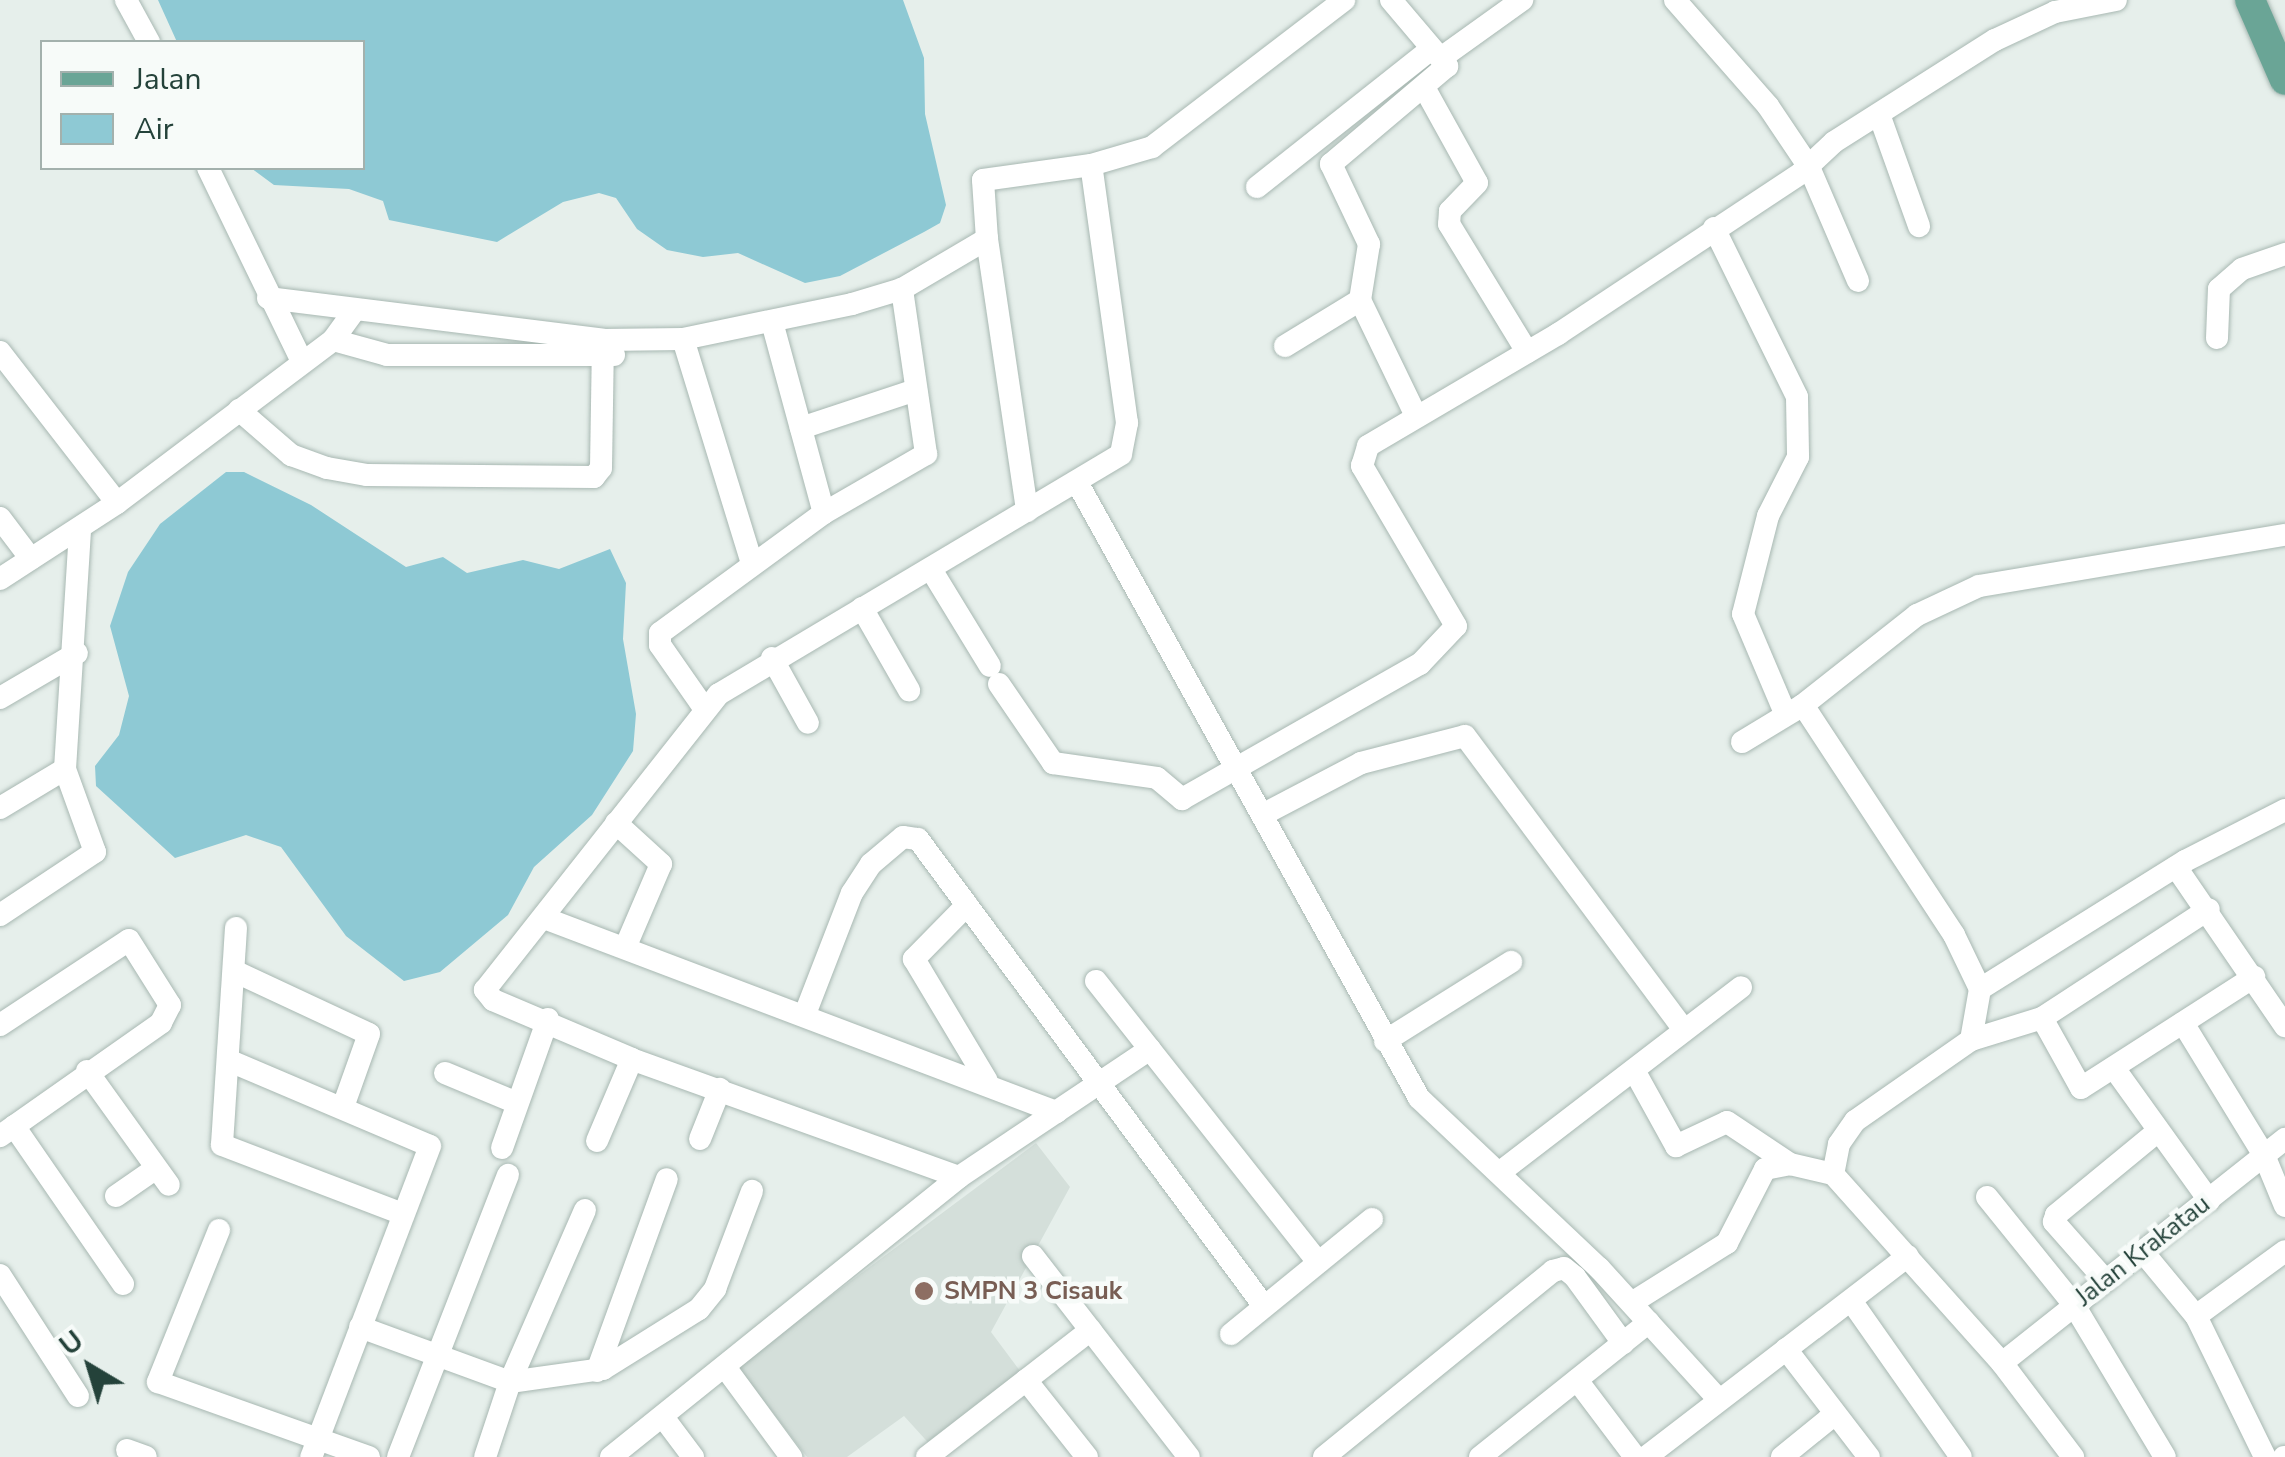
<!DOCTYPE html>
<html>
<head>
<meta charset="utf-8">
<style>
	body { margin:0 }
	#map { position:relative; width:2285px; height:1457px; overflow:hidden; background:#e6efeb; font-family:"Nunito Sans",sans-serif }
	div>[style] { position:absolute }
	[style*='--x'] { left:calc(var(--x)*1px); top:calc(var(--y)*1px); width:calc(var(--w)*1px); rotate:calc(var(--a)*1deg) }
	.built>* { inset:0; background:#d4dfda }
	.water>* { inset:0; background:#8ec9d4 }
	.roads { filter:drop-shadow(0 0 2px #a8b8b2) drop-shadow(0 0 2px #a8b8b2) }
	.street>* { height:22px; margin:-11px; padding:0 11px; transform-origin:11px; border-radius:11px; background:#fff }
	.primary>* { height:30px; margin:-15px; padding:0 15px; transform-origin:15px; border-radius:15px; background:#6aa596 }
	.dots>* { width:28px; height:28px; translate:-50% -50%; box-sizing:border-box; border:5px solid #f7fbf9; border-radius:50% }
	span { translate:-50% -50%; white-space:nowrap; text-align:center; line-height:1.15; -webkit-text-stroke:9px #f7fbf9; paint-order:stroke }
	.street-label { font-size:25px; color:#24423a }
	.education-label { font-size:25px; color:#785e54; font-weight:700 }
	.left { translate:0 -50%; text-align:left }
	.legend { position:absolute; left:40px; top:40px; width:325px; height:130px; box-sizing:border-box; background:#f7fbf9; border:2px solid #a3b1ad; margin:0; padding:12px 18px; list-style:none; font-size:30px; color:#24423a }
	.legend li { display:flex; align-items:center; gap:20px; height:50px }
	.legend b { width:50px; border:2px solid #a3b1ad }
	.north { position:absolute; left:40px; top:1317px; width:100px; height:100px; -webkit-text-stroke:8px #f7fbf9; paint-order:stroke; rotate:322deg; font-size:28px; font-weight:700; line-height:40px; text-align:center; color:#24423a }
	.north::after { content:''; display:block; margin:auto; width:35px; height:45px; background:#24423a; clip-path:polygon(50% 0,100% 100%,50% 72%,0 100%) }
</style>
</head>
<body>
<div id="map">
	<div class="built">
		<i style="clip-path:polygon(1036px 1143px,1070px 1187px,991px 1332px,1023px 1375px,934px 1449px,904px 1416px,847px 1457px,807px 1457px,737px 1366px)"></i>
	</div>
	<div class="water">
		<i style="clip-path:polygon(158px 0,903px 0,924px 58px,925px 114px,946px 205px,940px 223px,924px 232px,840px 276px,805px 283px,738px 253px,703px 257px,667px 250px,637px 229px,616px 198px,599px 193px,563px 202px,497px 242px,389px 220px,383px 201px,349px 189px,274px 185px,251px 168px,362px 168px,362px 42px,177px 42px)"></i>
		<i style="clip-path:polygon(226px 472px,244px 472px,311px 505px,406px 567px,443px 557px,467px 573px,523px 560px,559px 569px,610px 549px,626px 583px,623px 639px,636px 714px,633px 751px,592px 815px,534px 867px,508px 915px,440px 972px,404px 981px,346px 936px,281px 847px,246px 835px,175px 858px,96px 786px,95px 766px,119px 735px,129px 696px,110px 626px,128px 572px,160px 524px)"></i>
	</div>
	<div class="roads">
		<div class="street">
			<i style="--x:126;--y:0;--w:48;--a:61.3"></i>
			<i style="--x:1391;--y:0;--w:87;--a:49.7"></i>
			<i style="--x:1447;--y:66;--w:152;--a:139.8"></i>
			<i style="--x:1331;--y:164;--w:89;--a:64.6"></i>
			<i style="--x:1369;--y:244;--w:57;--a:99.1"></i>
			<i style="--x:1360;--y:300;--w:129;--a:64.2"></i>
			<i style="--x:1675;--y:0;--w:141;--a:48.7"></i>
			<i style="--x:1768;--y:106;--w:73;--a:56.1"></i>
			<i style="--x:1809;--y:167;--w:124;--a:66.7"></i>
			<i style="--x:1441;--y:58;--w:100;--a:-35.6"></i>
			<i style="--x:1425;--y:89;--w:107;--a:61"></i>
			<i style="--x:1477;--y:183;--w:39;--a:134"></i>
			<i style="--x:1450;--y:211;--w:13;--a:94"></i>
			<i style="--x:1449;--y:224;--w:150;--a:58.6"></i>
			<i style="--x:1880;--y:117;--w:116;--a:70.3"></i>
			<i style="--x:208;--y:168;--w:216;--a:64.1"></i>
			<i style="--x:1257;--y:187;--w:222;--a:-38.4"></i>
			<i style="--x:1714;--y:228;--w:188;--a:63.8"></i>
			<i style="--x:1797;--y:397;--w:60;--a:89"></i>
			<i style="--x:1798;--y:457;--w:66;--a:117"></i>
			<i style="--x:1768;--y:516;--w:101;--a:104.3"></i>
			<i style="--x:1743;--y:614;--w:108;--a:67"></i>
			<i style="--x:987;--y:239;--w:275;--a:81.6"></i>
			<i style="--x:268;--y:298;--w:338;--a:7.1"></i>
			<i style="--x:603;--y:340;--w:80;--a:-0.7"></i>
			<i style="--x:683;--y:339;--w:173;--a:-11.7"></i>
			<i style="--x:852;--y:304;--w:52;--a:-16.7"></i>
			<i style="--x:902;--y:289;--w:99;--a:-30.5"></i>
			<i style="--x:987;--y:239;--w:59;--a:-93.9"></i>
			<i style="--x:983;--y:180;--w:109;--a:-7.9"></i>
			<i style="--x:1091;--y:165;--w:64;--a:-16.4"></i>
			<i style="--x:1152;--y:147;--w:242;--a:-37.4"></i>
			<i style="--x:772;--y:322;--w:198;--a:74.8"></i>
			<i style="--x:2217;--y:338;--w:49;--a:-87.7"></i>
			<i style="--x:2219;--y:289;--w:30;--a:-41"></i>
			<i style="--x:2242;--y:269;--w:46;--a:-19.2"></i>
			<i style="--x:683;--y:339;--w:234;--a:72.9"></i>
			<i style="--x:333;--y:340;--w:56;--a:15.5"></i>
			<i style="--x:387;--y:355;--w:227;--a:0"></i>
			<i style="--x:1285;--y:346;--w:88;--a:-31.5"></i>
			<i style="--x:0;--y:352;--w:191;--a:52.2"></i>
			<i style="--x:239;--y:410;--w:69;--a:40.9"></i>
			<i style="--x:291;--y:455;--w:38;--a:20"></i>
			<i style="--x:327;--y:468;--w:41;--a:9.9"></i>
			<i style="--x:367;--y:475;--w:227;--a:0.5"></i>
			<i style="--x:594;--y:477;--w:11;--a:-52"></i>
			<i style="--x:601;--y:468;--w:128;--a:-89.1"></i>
			<i style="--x:801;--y:428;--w:121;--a:-18.3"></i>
			<i style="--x:1078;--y:484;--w:702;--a:60.95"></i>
			<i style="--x:1419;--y:1098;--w:248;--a:43.4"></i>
			<i style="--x:1599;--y:1268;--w:177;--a:47.7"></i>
			<i style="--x:0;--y:518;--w:51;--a:52.9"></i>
			<i style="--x:932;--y:571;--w:111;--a:58.6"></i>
			<i style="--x:0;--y:579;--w:140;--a:-33"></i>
			<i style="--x:117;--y:503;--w:271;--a:-37"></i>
			<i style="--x:333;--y:340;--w:34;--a:-54"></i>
			<i style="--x:862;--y:608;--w:95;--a:60.2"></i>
			<i style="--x:772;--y:658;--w:74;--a:61"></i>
			<i style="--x:999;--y:684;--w:96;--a:55.6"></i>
			<i style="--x:1053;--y:763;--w:105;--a:8.2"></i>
			<i style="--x:1157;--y:778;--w:33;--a:40"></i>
			<i style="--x:1182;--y:799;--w:274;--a:-29.6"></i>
			<i style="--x:1420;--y:664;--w:52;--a:-46.5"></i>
			<i style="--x:1456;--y:626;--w:186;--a:-120.4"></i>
			<i style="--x:1362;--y:466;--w:21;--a:-73"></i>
			<i style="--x:1368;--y:446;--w:221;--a:-30.5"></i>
			<i style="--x:1558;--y:334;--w:291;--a:-33.5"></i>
			<i style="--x:1801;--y:173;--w:45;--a:-43.2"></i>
			<i style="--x:1834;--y:142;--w:191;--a:-32.4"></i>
			<i style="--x:1995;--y:40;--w:66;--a:-25"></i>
			<i style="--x:2055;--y:12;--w:62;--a:-11.1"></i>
			<i style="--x:0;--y:698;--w:89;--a:-30.3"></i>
			<i style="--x:1803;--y:705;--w:275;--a:56.7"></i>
			<i style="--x:1954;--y:935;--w:60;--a:64.3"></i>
			<i style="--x:1980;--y:989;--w:52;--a:100"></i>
			<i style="--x:1971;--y:1040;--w:141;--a:145.1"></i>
			<i style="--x:1855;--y:1121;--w:28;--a:125"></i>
			<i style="--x:1839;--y:1144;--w:31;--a:101"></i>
			<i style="--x:1833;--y:1174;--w:254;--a:48.2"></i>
			<i style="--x:2002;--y:1363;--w:118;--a:52.9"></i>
			<i style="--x:704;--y:708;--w:77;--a:-124.9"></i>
			<i style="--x:660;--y:645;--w:12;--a:-90"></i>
			<i style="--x:660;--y:633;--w:203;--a:-36.2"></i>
			<i style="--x:824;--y:513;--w:118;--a:-30"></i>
			<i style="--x:926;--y:454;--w:167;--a:-98.3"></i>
			<i style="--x:1742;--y:742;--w:71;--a:-31.2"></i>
			<i style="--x:1803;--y:705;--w:145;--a:-38.3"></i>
			<i style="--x:1917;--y:615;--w:68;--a:-25.1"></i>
			<i style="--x:1979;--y:586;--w:310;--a:-9.5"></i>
			<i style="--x:0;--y:808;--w:76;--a:-31"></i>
			<i style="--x:1262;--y:815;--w:112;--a:-27.7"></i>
			<i style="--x:1361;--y:763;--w:107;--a:-14.6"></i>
			<i style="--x:1465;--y:736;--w:365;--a:53.3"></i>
			<i style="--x:616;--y:823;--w:61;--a:42.3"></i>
			<i style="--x:661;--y:864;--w:91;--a:113.2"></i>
			<i style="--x:2176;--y:867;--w:193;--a:55.6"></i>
			<i style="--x:967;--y:905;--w:76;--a:134.5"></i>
			<i style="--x:914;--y:959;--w:142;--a:59.1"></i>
			<i style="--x:0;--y:915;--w:114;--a:-33.6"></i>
			<i style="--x:95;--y:852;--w:88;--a:-109.9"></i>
			<i style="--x:65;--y:769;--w:240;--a:-86.4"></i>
			<i style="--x:544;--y:918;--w:548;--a:20.75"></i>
			<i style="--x:1056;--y:1112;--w:113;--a:-33.8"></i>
			<i style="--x:236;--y:928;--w:217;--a:93.7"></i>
			<i style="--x:222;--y:1145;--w:191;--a:20.9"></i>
			<i style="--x:234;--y:971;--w:149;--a:25"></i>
			<i style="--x:369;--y:1034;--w:77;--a:109.6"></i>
			<i style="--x:1096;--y:981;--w:357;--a:51.7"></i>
			<i style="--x:1980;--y:989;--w:242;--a:-32"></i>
			<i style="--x:2185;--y:861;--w:112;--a:-27"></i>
			<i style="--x:805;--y:1014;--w:130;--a:-68.8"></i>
			<i style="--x:852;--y:893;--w:35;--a:-57"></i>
			<i style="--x:871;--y:864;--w:42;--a:-40.2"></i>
			<i style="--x:903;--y:837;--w:15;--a:8"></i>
			<i style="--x:918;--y:839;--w:581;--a:53.47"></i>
			<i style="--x:2042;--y:1018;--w:80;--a:60.9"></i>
			<i style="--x:2081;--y:1088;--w:206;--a:-32.7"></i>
			<i style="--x:2183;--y:1023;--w:155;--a:58.5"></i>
			<i style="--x:2264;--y:1155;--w:55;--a:67.6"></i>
			<i style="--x:0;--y:1025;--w:154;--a:-33.4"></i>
			<i style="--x:129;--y:940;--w:77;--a:57.8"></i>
			<i style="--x:170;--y:1005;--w:20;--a:117"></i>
			<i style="--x:161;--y:1023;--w:197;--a:144.9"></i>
			<i style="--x:1971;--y:1040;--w:74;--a:-17.2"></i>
			<i style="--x:2042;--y:1018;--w:199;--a:-33.1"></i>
			<i style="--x:1385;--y:1041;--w:149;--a:-32.1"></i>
			<i style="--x:230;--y:1061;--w:217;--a:23"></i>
			<i style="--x:430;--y:1146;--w:333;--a:110.9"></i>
			<i style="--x:2114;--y:1068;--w:163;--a:54.3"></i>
			<i style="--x:87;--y:1071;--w:140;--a:54.3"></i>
			<i style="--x:1635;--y:1072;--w:85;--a:61"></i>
			<i style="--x:1676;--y:1146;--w:56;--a:-25.2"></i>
			<i style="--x:1727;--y:1122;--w:76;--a:33.7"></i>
			<i style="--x:1790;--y:1164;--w:44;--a:13.1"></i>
			<i style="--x:445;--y:1073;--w:78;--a:22.6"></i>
			<i style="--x:14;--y:1126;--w:192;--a:55.4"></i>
			<i style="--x:700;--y:1139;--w:54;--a:-68.2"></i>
			<i style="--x:597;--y:1141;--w:89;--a:-66.9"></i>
			<i style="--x:502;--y:1148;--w:137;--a:-70.4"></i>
			<i style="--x:1499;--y:1173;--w:305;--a:-37.5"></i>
			<i style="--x:959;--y:1177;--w:348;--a:-160.2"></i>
			<i style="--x:632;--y:1059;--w:151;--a:-157"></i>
			<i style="--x:493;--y:1000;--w:13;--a:-129"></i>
			<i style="--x:485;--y:990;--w:377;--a:-51.7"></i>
			<i style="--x:719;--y:694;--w:468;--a:-30.8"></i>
			<i style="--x:1121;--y:454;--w:32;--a:-79"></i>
			<i style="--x:1127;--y:423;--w:260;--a:-97.9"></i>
			<i style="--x:116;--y:1196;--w:47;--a:-34.7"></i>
			<i style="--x:1987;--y:1197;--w:139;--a:51.1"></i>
			<i style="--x:2074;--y:1305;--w:177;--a:59.1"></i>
			<i style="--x:585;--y:1210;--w:188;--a:113.6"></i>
			<i style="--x:510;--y:1382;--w:94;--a:-8"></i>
			<i style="--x:603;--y:1369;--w:113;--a:-32"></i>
			<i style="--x:699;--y:1309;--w:26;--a:-51"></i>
			<i style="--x:715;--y:1289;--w:105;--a:-69.3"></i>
			<i style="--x:219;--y:1230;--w:164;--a:111.9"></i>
			<i style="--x:158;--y:1382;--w:224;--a:19.6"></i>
			<i style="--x:2143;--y:1252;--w:83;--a:50.4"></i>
			<i style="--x:2196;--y:1316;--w:157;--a:63.9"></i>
			<i style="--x:1033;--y:1256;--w:254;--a:52.2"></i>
			<i style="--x:0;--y:1275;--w:144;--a:57.2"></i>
			<i style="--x:2106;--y:1281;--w:79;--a:-131.4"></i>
			<i style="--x:2054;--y:1222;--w:7;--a:-74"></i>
			<i style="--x:2056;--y:1215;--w:131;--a:-39.4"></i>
			<i style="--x:1633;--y:1302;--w:111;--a:-32.1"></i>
			<i style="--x:1727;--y:1243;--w:83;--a:-62.8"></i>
			<i style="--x:1765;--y:1169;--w:25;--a:-11"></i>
			<i style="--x:1852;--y:1302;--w:189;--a:54.9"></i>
			<i style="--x:2196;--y:1316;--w:110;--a:-36.1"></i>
			<i style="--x:360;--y:1327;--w:160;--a:20.1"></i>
			<i style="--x:510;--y:1382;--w:79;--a:108.4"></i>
			<i style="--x:1231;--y:1334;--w:182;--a:-39.2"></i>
			<i style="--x:1786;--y:1349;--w:136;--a:52.5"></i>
			<i style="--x:2002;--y:1363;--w:361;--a:-38.4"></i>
			<i style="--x:725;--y:1367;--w:112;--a:53.7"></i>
			<i style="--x:597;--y:1371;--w:204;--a:-70"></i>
			<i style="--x:1026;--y:1380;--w:98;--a:51.6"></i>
			<i style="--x:1577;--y:1380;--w:96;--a:53"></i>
			<i style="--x:663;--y:1417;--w:50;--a:53.1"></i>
			<i style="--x:127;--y:1450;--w:20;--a:20"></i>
			<i style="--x:398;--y:1457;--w:303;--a:-68.7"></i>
			<i style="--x:611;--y:1457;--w:447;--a:-38.8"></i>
			<i style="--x:959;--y:1177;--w:117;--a:-33.8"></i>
			<i style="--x:927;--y:1457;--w:207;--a:-37.8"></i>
			<i style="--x:1324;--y:1457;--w:295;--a:-39.1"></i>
			<i style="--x:1553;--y:1271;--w:11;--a:-15"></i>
			<i style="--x:1564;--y:1268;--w:14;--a:39"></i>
			<i style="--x:1575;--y:1277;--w:82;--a:54"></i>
			<i style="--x:1480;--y:1457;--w:216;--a:-38.6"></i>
			<i style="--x:1646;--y:1457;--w:330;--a:-37.5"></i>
			<i style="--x:1782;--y:1457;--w:68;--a:-39.1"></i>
			<i style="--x:2284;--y:1457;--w:1;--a:0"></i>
		</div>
		<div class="primary">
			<i style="--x:2250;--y:0;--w:87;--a:66.4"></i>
		</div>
	</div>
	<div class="dots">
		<i style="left:924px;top:1291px;background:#8d6e63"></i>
	</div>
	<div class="street-label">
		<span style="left:2143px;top:1251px;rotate:-38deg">Jalan Krakatau</span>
	</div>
	<div class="education-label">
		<span class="left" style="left:944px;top:1291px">SMPN 3 Cisauk</span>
	</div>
	<ul class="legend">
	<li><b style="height:12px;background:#6aa596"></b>Jalan</li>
	<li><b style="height:28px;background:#8ec9d4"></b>Air</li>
	</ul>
	<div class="north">U</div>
</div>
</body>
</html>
